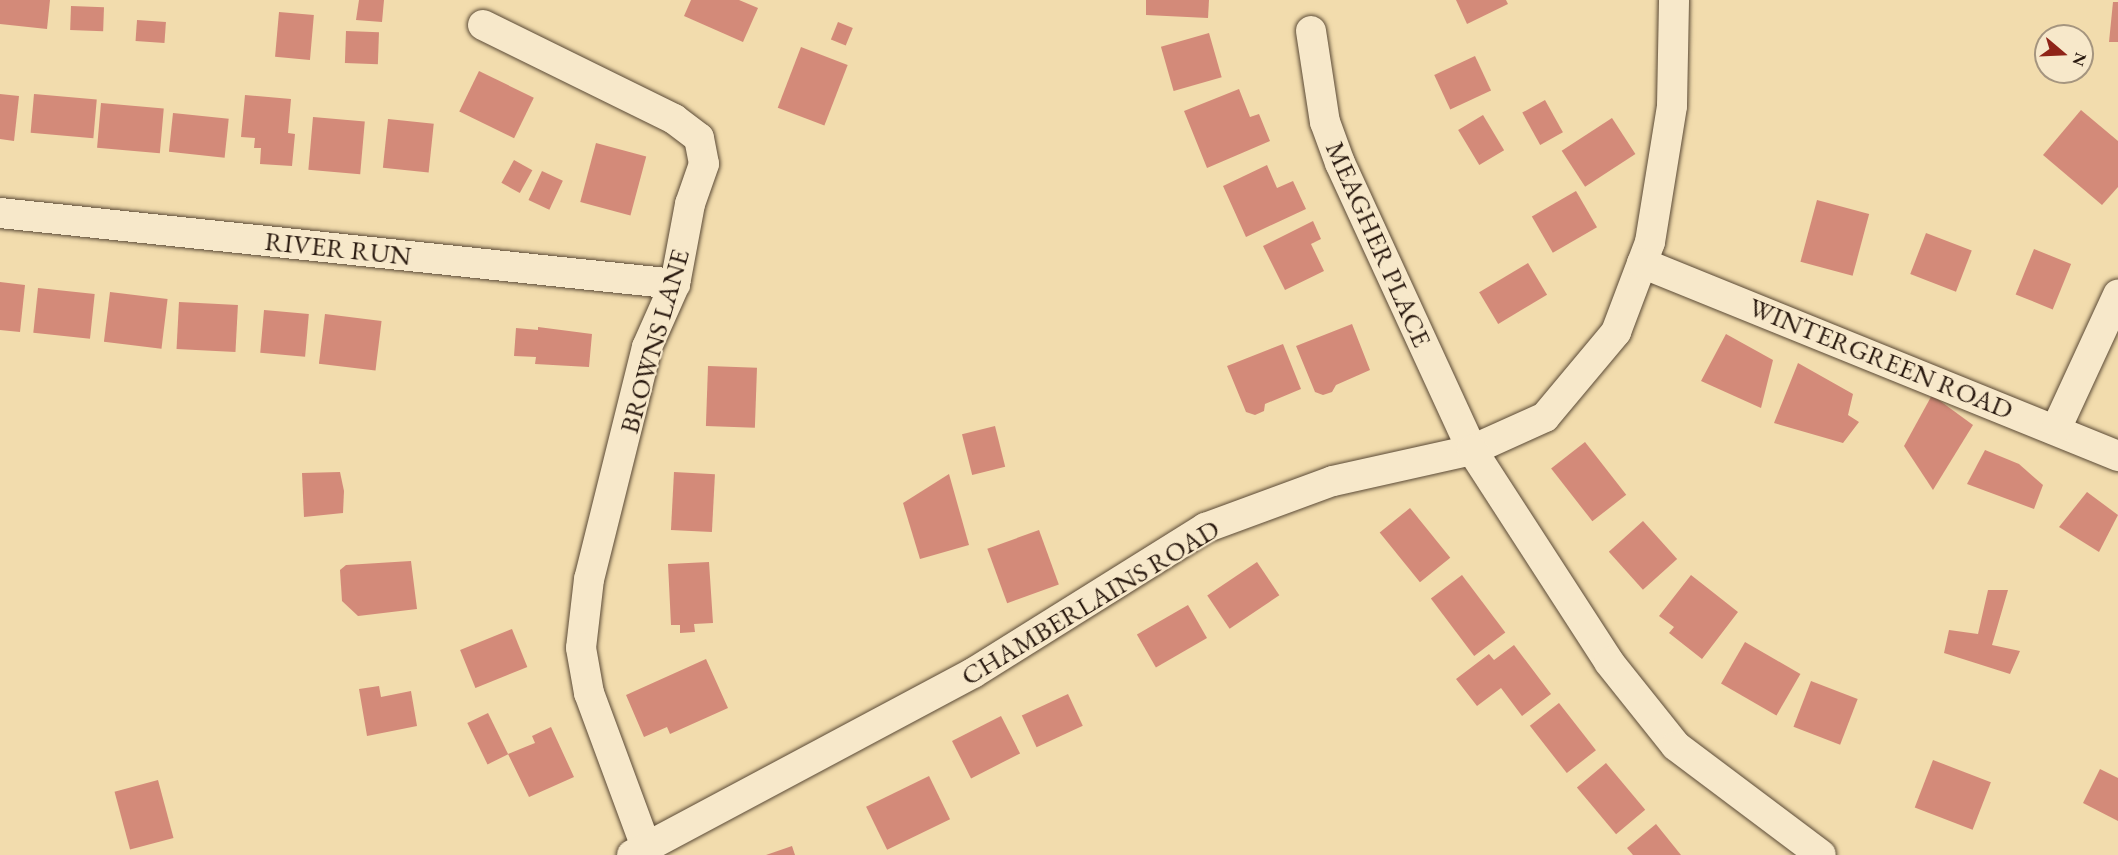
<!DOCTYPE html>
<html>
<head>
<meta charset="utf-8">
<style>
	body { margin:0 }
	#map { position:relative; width:2118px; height:855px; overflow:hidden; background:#f2dcad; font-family:"EB Garamond",serif }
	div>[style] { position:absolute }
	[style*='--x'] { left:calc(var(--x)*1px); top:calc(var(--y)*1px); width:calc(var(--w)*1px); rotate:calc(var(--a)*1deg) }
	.building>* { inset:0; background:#d38a79; transform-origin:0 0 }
	.roads { filter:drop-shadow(0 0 2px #5b4a36) drop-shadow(0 0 2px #5b4a36) }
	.minor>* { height:30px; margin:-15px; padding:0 15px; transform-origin:15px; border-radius:15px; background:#f7e8ca }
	span { translate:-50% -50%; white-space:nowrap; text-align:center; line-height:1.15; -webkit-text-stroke:4.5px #f7e8ca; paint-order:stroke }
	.street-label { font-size:27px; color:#29190f }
	.north { position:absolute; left:2034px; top:24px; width:60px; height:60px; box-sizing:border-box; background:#f7e8ca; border:2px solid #a5957f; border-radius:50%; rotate:109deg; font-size:16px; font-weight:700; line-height:24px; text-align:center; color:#29190f }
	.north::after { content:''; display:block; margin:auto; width:21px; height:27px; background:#8f2418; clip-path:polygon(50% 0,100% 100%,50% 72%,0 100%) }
</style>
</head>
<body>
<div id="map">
	<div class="building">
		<i style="clip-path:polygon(0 0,50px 0,47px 29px,0 24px)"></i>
		<i style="clip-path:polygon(359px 0,384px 0,382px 22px,356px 20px)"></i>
		<i style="clip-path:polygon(691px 0,739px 0,758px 8px,743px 42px,684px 16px)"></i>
		<i style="clip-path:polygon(1146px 0,1209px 0,1208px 18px,1146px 15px)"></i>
		<i style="clip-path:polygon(1456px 0,1506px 0,1508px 4px,1467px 24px)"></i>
		<i style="clip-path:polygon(2113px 2px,2118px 2px,2118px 42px,2109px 42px)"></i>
		<i style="left:71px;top:6px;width:33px;height:24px;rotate:2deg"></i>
		<i style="left:279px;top:12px;width:35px;height:45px;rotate:5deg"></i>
		<i style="left:137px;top:20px;width:29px;height:21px;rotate:4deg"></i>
		<i style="left:838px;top:22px;width:16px;height:19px;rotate:22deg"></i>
		<i style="left:346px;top:31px;width:33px;height:32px;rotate:2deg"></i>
		<i style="left:1209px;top:33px;width:46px;height:50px;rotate:74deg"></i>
		<i style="left:801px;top:47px;width:50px;height:65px;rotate:21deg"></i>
		<i style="left:1475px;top:56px;width:38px;height:45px;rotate:65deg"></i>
		<i style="left:479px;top:71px;width:61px;height:45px;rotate:26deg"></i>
		<i style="clip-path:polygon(1239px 89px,1250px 117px,1259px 114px,1270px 141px,1207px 168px,1184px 111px)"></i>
		<i style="clip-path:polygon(0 94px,19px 96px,14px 141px,0 139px)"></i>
		<i style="left:34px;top:94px;width:63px;height:39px;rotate:5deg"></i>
		<i style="clip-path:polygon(245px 95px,291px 99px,288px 133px,295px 134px,292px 166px,260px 164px,261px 148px,254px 148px,255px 138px,241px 137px)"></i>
		<i style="left:1545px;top:100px;width:37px;height:26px;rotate:61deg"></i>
		<i style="left:101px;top:103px;width:63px;height:45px;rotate:5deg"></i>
		<i style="clip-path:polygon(2081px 110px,2118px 141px,2118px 187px,2102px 205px,2043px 155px)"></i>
		<i style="left:173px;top:113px;width:56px;height:39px;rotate:6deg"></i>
		<i style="left:1483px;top:115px;width:41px;height:29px;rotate:59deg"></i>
		<i style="left:313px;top:117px;width:52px;height:53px;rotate:5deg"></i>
		<i style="left:1612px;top:118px;width:43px;height:60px;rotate:57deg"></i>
		<i style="left:388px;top:119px;width:46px;height:49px;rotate:6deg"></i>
		<i style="left:596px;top:143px;width:52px;height:61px;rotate:15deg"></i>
		<i style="left:514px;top:160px;width:21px;height:26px;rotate:29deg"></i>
		<i style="clip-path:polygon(1267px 165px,1277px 188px,1293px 181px,1306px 209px,1246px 237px,1223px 186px)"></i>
		<i style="left:542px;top:171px;width:23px;height:32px;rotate:25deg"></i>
		<i style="left:1576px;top:191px;width:42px;height:51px;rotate:60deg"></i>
		<i style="left:1817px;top:200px;width:54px;height:64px;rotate:15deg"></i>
		<i style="clip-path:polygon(1313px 221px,1321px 239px,1311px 244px,1324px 271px,1285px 290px,1263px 246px)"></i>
		<i style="left:1926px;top:233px;width:49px;height:44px;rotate:21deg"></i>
		<i style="left:2034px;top:249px;width:40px;height:49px;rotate:22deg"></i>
		<i style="left:1528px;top:263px;width:37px;height:57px;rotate:59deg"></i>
		<i style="clip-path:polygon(0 282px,25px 285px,20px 332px,0 330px)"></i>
		<i style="left:38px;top:288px;width:57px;height:45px;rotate:6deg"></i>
		<i style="left:110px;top:292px;width:58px;height:50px;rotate:7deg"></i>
		<i style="left:179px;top:302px;width:59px;height:47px;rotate:3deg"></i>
		<i style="left:264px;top:310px;width:45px;height:43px;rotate:5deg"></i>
		<i style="left:325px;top:314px;width:57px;height:50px;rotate:7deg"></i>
		<i style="clip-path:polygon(1352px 324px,1370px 370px,1336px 385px,1332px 392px,1323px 395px,1315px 392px,1296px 346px)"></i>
		<i style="clip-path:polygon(538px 327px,592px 334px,589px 367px,535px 364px,536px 357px,514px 356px,516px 328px,538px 330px)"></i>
		<i style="clip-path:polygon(1726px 334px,1773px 360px,1761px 408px,1701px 381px)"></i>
		<i style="clip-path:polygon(1283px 344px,1301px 389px,1265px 404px,1264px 411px,1255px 415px,1246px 412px,1227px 366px)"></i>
		<i style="clip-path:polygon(1798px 363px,1853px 394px,1848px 415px,1859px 422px,1843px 443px,1774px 423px)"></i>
		<i style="left:708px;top:366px;width:49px;height:60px;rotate:2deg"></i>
		<i style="clip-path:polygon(1932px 395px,1973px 425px,1933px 490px,1904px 446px)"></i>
		<i style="left:995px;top:426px;width:42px;height:34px;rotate:76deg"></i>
		<i style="left:1585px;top:442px;width:67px;height:43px;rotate:52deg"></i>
		<i style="clip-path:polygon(1985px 450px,2019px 464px,2043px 485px,2034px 509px,1967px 484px)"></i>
		<i style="clip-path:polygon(340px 472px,344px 491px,343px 513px,304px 517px,302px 473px)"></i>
		<i style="left:674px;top:472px;width:41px;height:58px;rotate:3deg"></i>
		<i style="clip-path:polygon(949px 474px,969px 545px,920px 559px,903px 503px)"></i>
		<i style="clip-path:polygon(2087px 492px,2118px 515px,2099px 552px,2059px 527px)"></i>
		<i style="left:1410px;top:508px;width:64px;height:39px;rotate:51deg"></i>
		<i style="left:1643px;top:521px;width:51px;height:46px;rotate:48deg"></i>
		<i style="left:1039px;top:530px;width:58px;height:55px;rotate:70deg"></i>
		<i style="clip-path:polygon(411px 561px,417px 609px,358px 616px,342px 601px,340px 570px,346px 565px)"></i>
		<i style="clip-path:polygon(709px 562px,713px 623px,694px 624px,695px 632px,680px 633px,680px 625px,671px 625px,668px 564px)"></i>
		<i style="left:1257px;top:562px;width:40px;height:60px;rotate:56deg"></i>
		<i style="left:1462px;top:575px;width:72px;height:39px;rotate:53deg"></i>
		<i style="clip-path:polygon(1691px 575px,1738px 612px,1702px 659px,1669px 633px,1674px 627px,1659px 616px)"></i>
		<i style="clip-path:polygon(1988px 590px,2008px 590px,1992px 645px,2020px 651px,2010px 674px,1944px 653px,1949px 630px,1978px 634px)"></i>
		<i style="left:1188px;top:605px;width:38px;height:59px;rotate:60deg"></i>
		<i style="left:512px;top:629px;width:41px;height:56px;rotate:68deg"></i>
		<i style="left:1745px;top:642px;width:64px;height:48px;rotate:30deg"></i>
		<i style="clip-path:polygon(1514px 645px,1551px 694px,1522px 716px,1501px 688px,1477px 706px,1456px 679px,1489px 654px,1494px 660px)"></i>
		<i style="clip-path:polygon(706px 659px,728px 708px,670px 734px,667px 727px,644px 737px,626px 695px)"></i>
		<i style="left:1811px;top:681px;width:50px;height:49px;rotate:21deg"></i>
		<i style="clip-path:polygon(379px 686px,381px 697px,411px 691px,417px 726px,367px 736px,359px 689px)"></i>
		<i style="left:1068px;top:694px;width:35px;height:51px;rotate:65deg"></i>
		<i style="left:1559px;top:703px;width:60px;height:37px;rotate:52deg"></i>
		<i style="left:488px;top:713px;width:46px;height:23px;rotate:64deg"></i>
		<i style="left:1001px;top:716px;width:42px;height:55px;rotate:63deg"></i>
		<i style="clip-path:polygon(551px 727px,574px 777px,529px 797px,508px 754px,535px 743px,532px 736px)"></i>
		<i style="left:1933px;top:760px;width:62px;height:51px;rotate:21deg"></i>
		<i style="left:1606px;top:763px;width:61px;height:38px;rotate:50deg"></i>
		<i style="clip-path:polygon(2100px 769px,2118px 778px,2118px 821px,2083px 803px)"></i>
		<i style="left:929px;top:776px;width:48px;height:70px;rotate:64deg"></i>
		<i style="left:158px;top:780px;width:60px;height:45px;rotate:75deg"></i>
		<i style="clip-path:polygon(1656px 824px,1681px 855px,1633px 855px,1627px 848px)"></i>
		<i style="clip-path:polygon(792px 846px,795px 855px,766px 855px)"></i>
	</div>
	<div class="roads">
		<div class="minor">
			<i style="--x:483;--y:25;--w:213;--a:26.2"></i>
			<i style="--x:674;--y:119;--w:31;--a:37"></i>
			<i style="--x:699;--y:138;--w:26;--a:79"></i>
			<i style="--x:704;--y:164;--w:42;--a:109.3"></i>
			<i style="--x:690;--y:204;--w:81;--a:100.6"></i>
			<i style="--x:675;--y:284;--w:69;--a:114"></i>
			<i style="--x:647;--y:347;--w:239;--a:104"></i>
			<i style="--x:589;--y:579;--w:69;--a:96.6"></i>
			<i style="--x:581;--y:648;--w:46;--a:79.9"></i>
			<i style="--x:589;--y:693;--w:164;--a:69.7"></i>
			<i style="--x:1311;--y:31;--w:92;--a:81.3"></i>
			<i style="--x:1325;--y:122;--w:44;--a:69.9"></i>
			<i style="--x:1340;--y:163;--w:316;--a:65.3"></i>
			<i style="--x:1472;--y:450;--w:80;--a:-24.3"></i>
			<i style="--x:1545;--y:417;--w:111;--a:-50.1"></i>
			<i style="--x:1616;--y:332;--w:96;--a:-69.3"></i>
			<i style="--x:1650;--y:242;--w:138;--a:-80.8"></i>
			<i style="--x:1672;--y:106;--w:106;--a:-88.9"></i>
			<i style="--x:0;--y:213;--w:679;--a:6"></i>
			<i style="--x:1642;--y:263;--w:514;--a:22.07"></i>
			<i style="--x:2056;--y:429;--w:148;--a:-65.2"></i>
			<i style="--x:632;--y:855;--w:387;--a:-28.1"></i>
			<i style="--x:973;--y:673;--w:274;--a:-32"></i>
			<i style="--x:1205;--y:528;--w:136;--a:-20.2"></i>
			<i style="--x:1333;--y:481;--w:142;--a:-12.6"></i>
			<i style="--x:1472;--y:450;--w:252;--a:57.1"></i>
			<i style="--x:1609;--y:662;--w:107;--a:51.4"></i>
			<i style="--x:1676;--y:746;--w:181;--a:36.9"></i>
		</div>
	</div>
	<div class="street-label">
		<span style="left:1379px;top:244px;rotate:66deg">MEAGHER PLACE</span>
		<span style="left:338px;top:248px;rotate:6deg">RIVER RUN</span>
		<span style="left:654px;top:341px;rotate:-74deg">BROWNS LANE</span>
		<span style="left:1881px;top:358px;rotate:22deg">WINTERGREEN ROAD</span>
		<span style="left:1090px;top:602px;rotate:-31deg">CHAMBERLAINS ROAD</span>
	</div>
	<div class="north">N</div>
</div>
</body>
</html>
